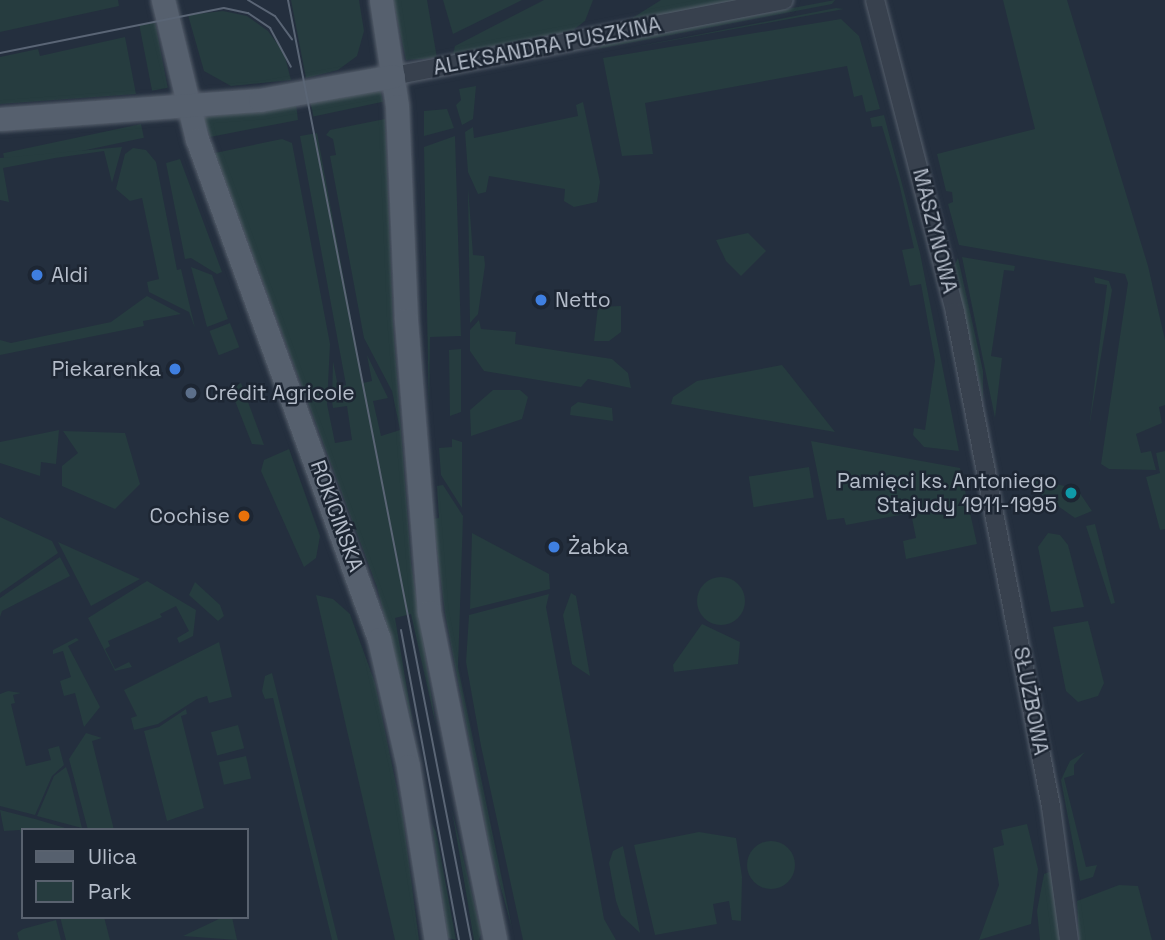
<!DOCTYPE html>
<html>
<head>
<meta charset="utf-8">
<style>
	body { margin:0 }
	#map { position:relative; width:1165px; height:940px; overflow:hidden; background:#242f3e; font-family:"Space Grotesk",sans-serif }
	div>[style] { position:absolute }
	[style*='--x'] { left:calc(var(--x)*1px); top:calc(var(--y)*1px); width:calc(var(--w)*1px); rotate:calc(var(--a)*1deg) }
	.green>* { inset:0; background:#263c3f; transform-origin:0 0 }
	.round { border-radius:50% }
	.roads { filter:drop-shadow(0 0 2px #565f6c) drop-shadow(0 0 2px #565f6c) }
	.minor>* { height:18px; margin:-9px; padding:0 9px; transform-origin:9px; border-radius:9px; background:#38414e }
	.major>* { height:23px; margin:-11.5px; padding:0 11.5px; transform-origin:11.5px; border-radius:11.5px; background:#56606e }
	.tram>* { height:2px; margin:-1px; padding:0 1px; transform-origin:1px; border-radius:1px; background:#5a6575 }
	.dots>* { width:19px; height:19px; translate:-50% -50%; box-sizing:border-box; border:4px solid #1d2633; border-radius:50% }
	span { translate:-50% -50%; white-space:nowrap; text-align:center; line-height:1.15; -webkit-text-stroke:5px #1d2633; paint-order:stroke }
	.street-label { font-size:21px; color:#b4bcc9 }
	.poi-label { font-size:21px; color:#b4bcc9 }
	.left { translate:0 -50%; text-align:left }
	.right { translate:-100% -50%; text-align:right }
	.legend { position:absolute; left:21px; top:828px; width:228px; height:91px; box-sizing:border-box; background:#1d2633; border:2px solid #59626f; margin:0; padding:9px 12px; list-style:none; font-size:21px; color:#b4bcc9 }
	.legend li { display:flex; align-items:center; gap:14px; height:35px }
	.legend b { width:35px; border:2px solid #59626f }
</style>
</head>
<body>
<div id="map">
	<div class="green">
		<i style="clip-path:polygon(0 0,118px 0,119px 6px,0 32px)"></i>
		<i style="clip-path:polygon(291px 0,359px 0,364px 31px,357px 56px,338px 70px,306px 78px)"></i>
		<i style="clip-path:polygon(393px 0,427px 0,437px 58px,406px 60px)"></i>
		<i style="clip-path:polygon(443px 0,522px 0,453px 34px)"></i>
		<i style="clip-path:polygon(544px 0,593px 0,585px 21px,572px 31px,453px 54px,455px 46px)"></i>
		<i style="clip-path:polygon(661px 0,739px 0,626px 22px)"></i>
		<i style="clip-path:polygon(835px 0,832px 4px,597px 49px,605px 43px)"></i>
		<i style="clip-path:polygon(1003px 0,1067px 0,1148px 266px,1165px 340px,1165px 405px,1159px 407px,1162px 423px,1136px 434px,1141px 453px,1151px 451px,1156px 470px,1109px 469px,1101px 464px,1128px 283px,1125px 274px,959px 245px,948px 204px,953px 202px,952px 192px,946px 191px,937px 154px,1035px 129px)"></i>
		<i style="clip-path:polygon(836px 8px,844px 9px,625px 49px)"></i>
		<i style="clip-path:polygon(223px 11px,247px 16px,268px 31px,284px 53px,291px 80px,231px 86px,204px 71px,188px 15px)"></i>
		<i style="clip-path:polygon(841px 19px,859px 36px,880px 109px,866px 112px,862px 95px,854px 97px,847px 66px,645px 103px,653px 154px,622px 156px,603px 58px)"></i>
		<i style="left:155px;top:22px;width:67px;height:16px;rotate:79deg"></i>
		<i style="clip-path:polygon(125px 37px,136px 94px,0 104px,0 57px,38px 49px,40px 56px)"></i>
		<i style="clip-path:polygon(476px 86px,473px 119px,462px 125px,456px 105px,461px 100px,459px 89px)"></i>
		<i style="left:380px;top:88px;width:14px;height:71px;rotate:78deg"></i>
		<i style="clip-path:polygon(583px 102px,600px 182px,597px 202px,574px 207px,564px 201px,565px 189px,489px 176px,486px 192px,478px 194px,468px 172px,465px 132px,473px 127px,474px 138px,578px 116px,576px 105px)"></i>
		<i style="clip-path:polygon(296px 103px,298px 120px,210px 137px,203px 117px)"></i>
		<i style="clip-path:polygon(447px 109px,454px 128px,424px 136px,424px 111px)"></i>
		<i style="clip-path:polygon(884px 115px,920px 253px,959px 451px,924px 447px,913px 435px,914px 428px,925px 430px,935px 361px,921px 284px,910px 286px,902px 250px,914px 248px,899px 183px,882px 126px,872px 127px,870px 118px)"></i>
		<i style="clip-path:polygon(385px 119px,393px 324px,411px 563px,436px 726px,411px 614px,395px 618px,414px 730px,377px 587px,215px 153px,282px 139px,292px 143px,330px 344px,327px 404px,335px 443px,352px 440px,347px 406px,333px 408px,332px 401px,333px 361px,338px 387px,346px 385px,300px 136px,317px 133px,363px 383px,372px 381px,367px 355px,388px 398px,373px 401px,381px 436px,400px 430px,392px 391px,364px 338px,330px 156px,336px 155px,333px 139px,326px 135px,330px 130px)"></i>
		<i style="left:141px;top:124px;width:14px;height:141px;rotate:78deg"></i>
		<i style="clip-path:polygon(455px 136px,461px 336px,430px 337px,429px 416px,424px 147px)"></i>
		<i style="clip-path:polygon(122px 147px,112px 183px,104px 151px,55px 158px,3px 168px,9px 202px,0 200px,0 158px)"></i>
		<i style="clip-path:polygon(133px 148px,146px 150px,156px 162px,177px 270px,181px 269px,195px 328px,189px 312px,149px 292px,147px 282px,159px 279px,142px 198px,130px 201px,116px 189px,125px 154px)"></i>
		<i style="clip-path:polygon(180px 159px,222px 272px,217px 274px,191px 258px,185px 259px,166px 163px)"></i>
		<i style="clip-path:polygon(468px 187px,473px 255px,484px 256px,485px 265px,478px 314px,470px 323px)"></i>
		<i style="clip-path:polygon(748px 233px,766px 251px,741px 276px,726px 261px,716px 240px)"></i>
		<i style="clip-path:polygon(962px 257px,1015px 266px,1014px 271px,1004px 270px,991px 356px,1002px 358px,995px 418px)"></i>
		<i style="clip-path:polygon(958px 258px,983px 371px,983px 400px,954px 266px)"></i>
		<i style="clip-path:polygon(191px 267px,212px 275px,228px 319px,207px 327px)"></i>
		<i style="clip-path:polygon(1094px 277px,1109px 281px,1112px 290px,1089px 428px,1107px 285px,1095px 283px)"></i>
		<i style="clip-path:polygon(147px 296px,181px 314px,143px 321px,144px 326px,0 355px,0 340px,11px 343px,111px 322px)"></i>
		<i style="clip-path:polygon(621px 306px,621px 332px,609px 341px,594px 341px,598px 307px)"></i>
		<i style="clip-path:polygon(479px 320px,481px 329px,516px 332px,515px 344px,612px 359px,628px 373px,631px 388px,588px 379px,581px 387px,484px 371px,470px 351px,470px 330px)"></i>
		<i style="left:230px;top:323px;width:26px;height:22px;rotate:69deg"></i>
		<i style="clip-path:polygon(461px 349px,461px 412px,450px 416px,449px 350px)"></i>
		<i style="clip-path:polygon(782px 365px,835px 432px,671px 404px,673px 397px,697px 381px)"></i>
		<i style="clip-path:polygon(241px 383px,264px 445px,252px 444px,230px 388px)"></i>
		<i style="clip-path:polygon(493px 390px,520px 390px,528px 397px,522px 419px,471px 436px,470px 410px)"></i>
		<i style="clip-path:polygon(578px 402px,612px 408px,613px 421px,570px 415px,571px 407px)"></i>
		<i style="clip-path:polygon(59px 430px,56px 464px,41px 462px,40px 476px,0 463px,0 442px)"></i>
		<i style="clip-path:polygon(63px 431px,125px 433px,140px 484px,115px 509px,62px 486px,62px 466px,78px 453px)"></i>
		<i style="clip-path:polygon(452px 439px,462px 442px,462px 508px,441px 475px,439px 448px,452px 447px)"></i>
		<i style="clip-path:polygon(811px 441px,960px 468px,977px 544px,906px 559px,903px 541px,916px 538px,911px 513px,846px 525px,844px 518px,827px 520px)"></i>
		<i style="clip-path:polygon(289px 449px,320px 536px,316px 558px,304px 567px,261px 471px,264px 460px)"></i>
		<i style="clip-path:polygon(1165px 451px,1165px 529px,1160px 530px,1146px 477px,1160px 473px,1156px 453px)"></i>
		<i style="left:809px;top:467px;width:31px;height:61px;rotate:81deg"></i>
		<i style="clip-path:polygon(1024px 477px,1069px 487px,1066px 493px,1073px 498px,1079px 492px,1092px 511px,1075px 518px,1028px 485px)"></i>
		<i style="clip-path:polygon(443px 485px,463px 516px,458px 667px,512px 928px,490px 849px,445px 613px,433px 519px,439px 518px,437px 486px)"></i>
		<i style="clip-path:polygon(0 517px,52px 541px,58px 553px,0 593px)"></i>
		<i style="clip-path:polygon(1095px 524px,1115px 603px,1111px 604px,1086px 526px)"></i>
		<i style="clip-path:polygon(472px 533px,549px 574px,550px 589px,470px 609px)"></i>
		<i style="clip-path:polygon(1048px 533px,1060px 535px,1068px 545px,1084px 607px,1051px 612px,1038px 547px)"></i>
		<i style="clip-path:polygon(58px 542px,140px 579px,91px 606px)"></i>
		<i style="clip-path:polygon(60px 557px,70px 576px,2px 611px,0 617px,0 598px)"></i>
		<i class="round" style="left:697px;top:577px;width:48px;height:48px"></i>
		<i style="clip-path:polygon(147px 581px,196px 610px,193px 636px,179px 643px,177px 638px,189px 631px,176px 606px,160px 614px,162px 617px,108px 641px,110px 646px,105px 649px,115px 669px,129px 662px,132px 667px,115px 671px,88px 618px)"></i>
		<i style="clip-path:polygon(195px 582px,220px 605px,224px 616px,218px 621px,189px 595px)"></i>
		<i style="clip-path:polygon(571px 593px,576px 596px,590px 676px,572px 664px,563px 615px)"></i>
		<i style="clip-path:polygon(549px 594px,546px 607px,604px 919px,616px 940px,523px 940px,481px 746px,466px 662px,469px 615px)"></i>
		<i style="clip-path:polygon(316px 595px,333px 599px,350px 614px,375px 683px,403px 818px,419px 940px,395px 940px)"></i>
		<i style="clip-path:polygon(1088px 621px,1104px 683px,1098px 696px,1078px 702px,1066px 691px,1053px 627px)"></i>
		<i style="clip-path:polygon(702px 624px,740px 642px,738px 664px,674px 672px,673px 665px)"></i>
		<i style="clip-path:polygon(76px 638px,79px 640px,68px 646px,100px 707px,84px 727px,75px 693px,64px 696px,60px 681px,71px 677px,63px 651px,53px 654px,53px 650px)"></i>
		<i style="clip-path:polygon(219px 642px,232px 697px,209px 703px,207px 696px,197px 699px,158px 724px,134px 730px,131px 718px,137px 716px,124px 690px)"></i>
		<i style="clip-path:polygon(272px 673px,296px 769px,338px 940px,332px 940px,273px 698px,265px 699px,262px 691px,265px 676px)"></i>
		<i style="clip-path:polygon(8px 691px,21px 693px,13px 695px,15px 703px,11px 704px,26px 766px,51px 760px,48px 749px,59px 746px,64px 765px,52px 776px,35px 815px,0 806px,0 694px)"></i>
		<i style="clip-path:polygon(186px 709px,187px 714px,181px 716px,204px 808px,167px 821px,144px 731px,159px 727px)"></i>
		<i style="left:238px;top:725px;width:24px;height:28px;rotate:75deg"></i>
		<i style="clip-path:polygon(86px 733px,102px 738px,92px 741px,114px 830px,88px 830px,69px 759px)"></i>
		<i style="clip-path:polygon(1085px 752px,1074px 765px,1074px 775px,1064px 778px,1086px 867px,1097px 865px,1093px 877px,1080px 881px,1061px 780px,1070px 761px)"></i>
		<i style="left:246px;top:756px;width:23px;height:28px;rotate:77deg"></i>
		<i style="clip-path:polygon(66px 767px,70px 779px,82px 828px,37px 816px,54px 776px)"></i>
		<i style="clip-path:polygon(0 810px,35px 819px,72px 830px,23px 830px,23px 842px,20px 830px,4px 831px)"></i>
		<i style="clip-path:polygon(452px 810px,481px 933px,479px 940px,474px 940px)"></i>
		<i style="clip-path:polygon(432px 824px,436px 832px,456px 940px,448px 938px)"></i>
		<i style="clip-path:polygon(1027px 824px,1038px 869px,1031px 924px,979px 940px,999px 885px,993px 848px,1004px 845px,1001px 830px)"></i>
		<i style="clip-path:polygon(699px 832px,736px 838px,742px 877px,741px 921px,732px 920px,729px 901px,713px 904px,717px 924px,655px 935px,634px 845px)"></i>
		<i class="round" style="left:747px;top:841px;width:48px;height:48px"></i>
		<i style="clip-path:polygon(623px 846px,640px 933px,621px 915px,616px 901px,609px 863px,613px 851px)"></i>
		<i style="clip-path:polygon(1052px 871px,1060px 940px,1040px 940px,1037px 911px,1044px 874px)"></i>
		<i style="clip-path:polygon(1119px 885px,1138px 886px,1152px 940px,1079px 940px,1077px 901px)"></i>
		<i style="clip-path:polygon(60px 917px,104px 917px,110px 940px,66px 940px)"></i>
		<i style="clip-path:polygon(232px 917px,237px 940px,183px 936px,221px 918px)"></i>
		<i style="clip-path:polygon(56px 920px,61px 940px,19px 940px,17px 933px,23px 929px)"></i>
	</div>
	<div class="roads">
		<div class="minor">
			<i style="--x:875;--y:0;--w:322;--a:75.6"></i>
			<i style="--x:955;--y:312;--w:504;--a:79.02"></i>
			<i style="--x:1051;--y:807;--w:134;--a:82.3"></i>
			<i style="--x:393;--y:76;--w:398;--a:-11"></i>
		</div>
		<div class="major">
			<i style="--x:163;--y:0;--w:143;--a:76.3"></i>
			<i style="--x:197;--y:139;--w:532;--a:70"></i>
			<i style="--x:379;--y:639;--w:130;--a:77.1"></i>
			<i style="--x:408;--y:766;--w:176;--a:80.9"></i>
			<i style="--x:381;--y:0;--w:107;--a:81.4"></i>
			<i style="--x:397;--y:106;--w:214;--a:87.6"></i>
			<i style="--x:406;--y:320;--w:293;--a:85.5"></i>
			<i style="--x:429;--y:612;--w:335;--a:78.6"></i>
			<i style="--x:0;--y:119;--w:261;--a:-4.2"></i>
			<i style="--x:260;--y:100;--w:135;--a:-10.2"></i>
		</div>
	</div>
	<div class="tram">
		<i style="--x:248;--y:0;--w:31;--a:31"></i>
		<i style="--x:275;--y:16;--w:29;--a:54"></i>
		<i style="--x:288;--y:0;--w:958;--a:78.98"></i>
		<i style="--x:0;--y:53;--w:228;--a:-11.4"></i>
		<i style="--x:224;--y:8;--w:25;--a:12"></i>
		<i style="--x:248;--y:13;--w:27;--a:34"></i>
		<i style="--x:270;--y:28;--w:44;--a:61.7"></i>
		<i style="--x:401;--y:630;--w:315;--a:79.4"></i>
	</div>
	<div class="dots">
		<i style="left:37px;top:275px;background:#3f7fe0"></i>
		<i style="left:541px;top:300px;background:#3f7fe0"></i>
		<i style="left:175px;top:369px;background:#3f7fe0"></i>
		<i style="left:191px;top:393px;background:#5c6f8a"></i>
		<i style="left:1071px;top:493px;background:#0f9aa8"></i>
		<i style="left:244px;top:516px;background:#e8710a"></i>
		<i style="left:554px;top:547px;background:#3f7fe0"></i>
	</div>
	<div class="street-label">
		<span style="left:547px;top:46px;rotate:-11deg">ALEKSANDRA PUSZKINA</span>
		<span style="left:935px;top:231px;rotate:76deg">MASZYNOWA</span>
		<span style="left:337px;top:516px;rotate:70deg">ROKICIŃSKA</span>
		<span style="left:1031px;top:701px;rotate:79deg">SŁUŻBOWA</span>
	</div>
	<div class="poi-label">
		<span class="left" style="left:51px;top:275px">Aldi</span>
		<span class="left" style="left:555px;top:300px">Netto</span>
		<span class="right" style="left:161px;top:369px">Piekarenka</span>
		<span class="left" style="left:205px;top:393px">Crédit Agricole</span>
		<span class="right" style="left:1057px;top:493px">Pamięci ks. Antoniego<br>Stajudy 1911-1995</span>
		<span class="right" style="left:230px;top:516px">Cochise</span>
		<span class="left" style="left:568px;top:547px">Żabka</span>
	</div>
	<ul class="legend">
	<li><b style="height:9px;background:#56606e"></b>Ulica</li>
	<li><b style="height:19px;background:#263c3f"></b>Park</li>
	</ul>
</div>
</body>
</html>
